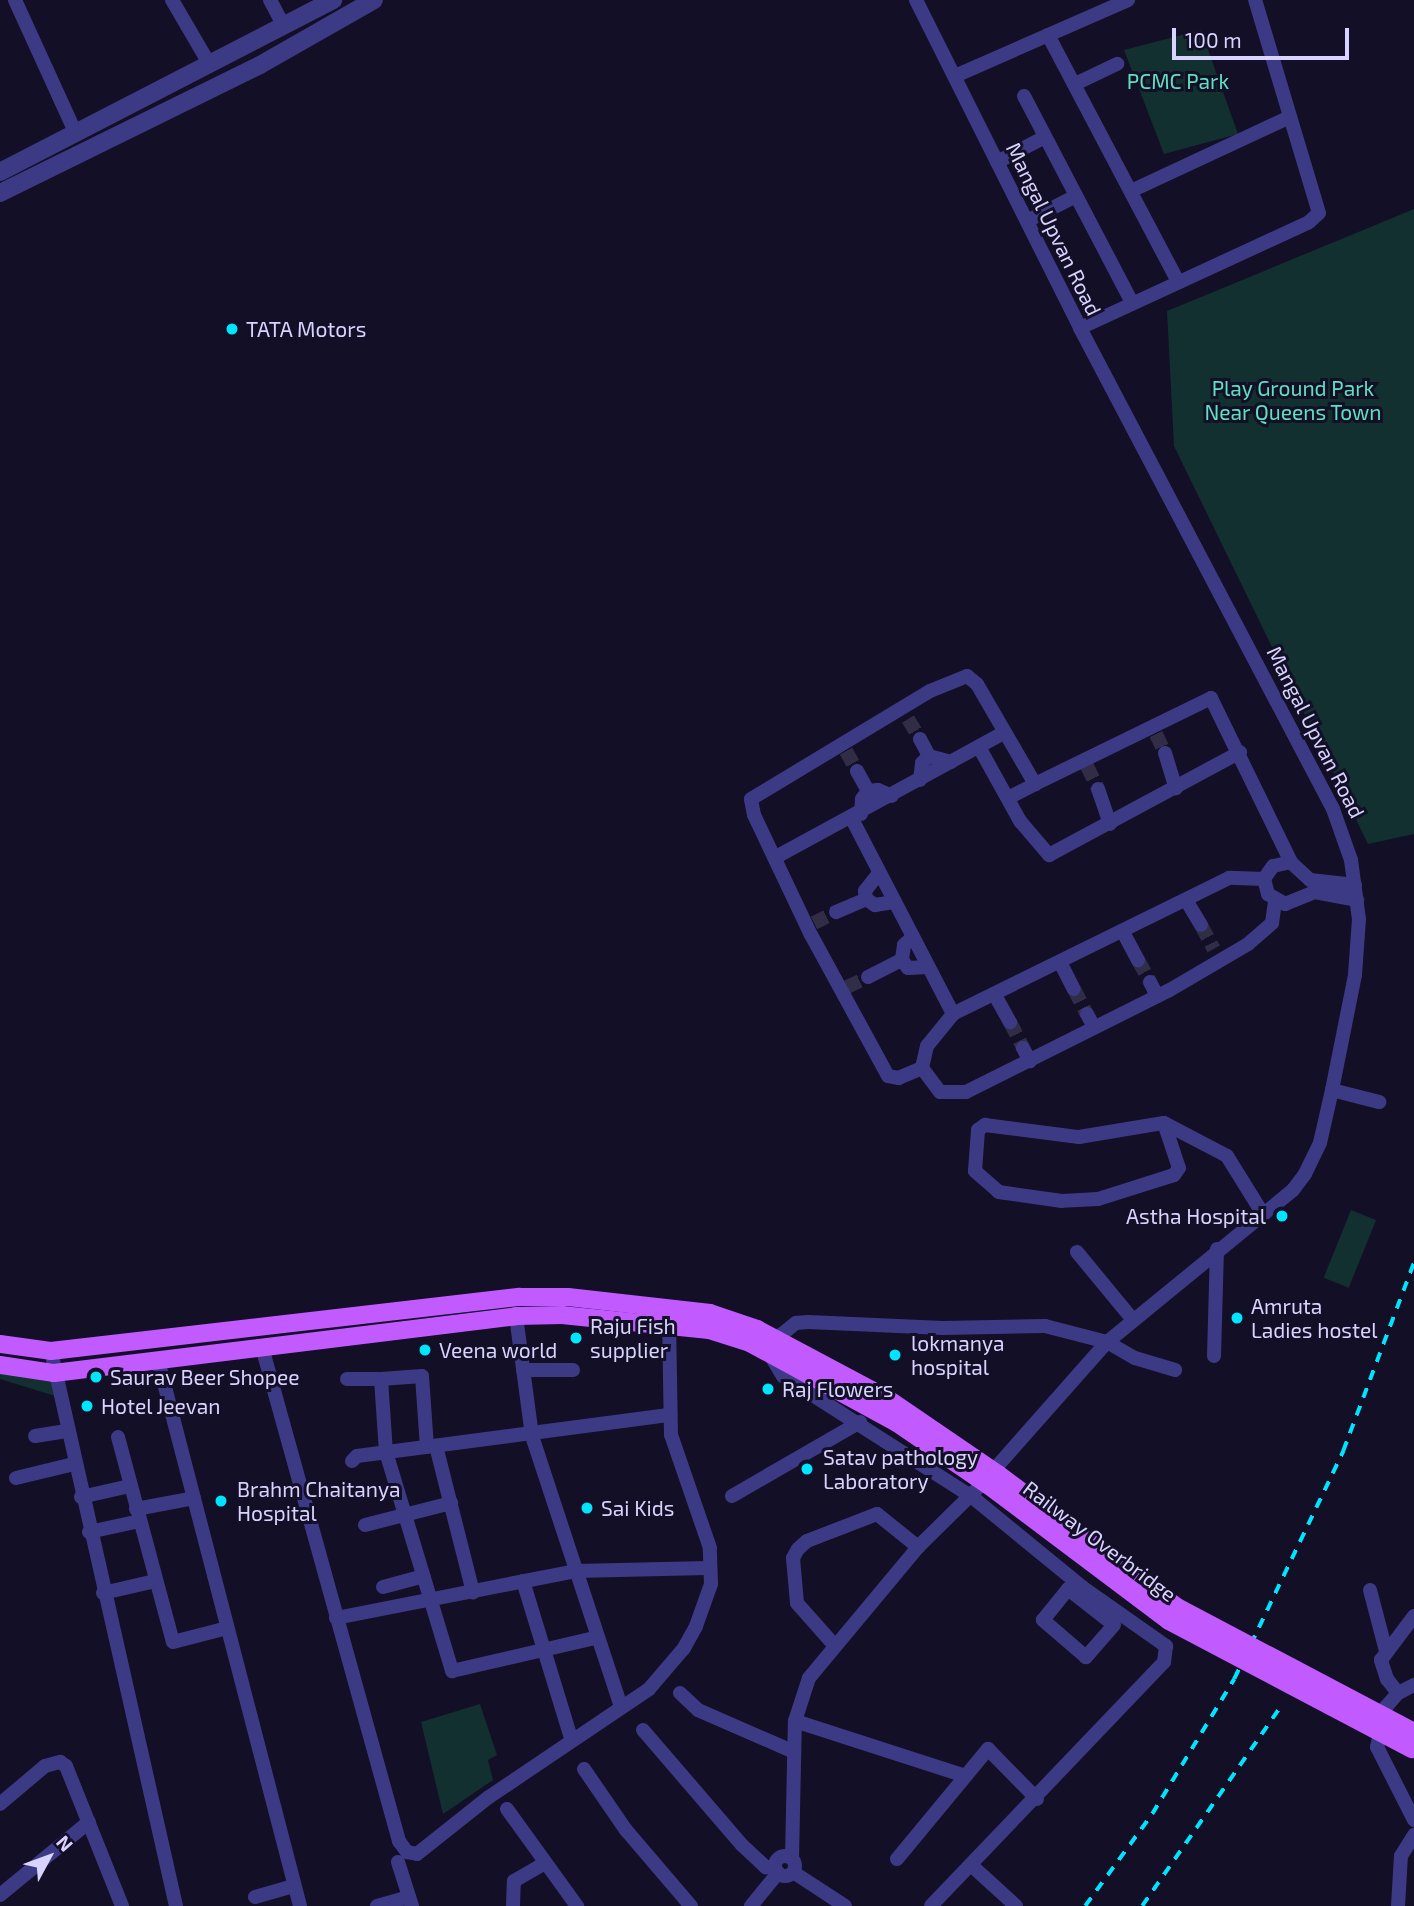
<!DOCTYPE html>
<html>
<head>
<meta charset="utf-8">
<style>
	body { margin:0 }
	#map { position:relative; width:1414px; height:1906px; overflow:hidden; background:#130f26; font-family:"Exo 2",sans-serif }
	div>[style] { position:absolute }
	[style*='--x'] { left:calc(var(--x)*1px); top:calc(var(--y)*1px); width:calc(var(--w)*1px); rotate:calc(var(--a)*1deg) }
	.green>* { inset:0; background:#12302f; transform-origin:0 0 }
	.minor-tunnel>* { height:14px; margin-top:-7px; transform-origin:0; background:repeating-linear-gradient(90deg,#312d47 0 14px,transparent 0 21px) }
	.minor>* { height:14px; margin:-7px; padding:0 7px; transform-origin:7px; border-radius:7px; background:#3d3a85 }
	.minor>.ring { margin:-7px; padding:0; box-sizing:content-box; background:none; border:14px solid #3d3a85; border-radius:50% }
	.tertiary>* { height:18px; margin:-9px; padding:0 9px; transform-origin:9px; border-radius:9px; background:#3d3a85 }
	.primary>* { height:18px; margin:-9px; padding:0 9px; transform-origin:9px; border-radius:9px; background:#c25bff }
	.rail>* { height:3.5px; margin-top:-1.75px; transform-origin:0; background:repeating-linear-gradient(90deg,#00e5ff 0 10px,transparent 0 19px) }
	.primary-bridge>* { height:18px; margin:-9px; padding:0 9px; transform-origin:9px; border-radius:9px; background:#c25bff }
	.dots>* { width:19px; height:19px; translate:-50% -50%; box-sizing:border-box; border:4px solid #130f26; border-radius:50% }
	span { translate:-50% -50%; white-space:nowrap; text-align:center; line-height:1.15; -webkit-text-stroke:6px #130f26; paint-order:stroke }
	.park-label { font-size:21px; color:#5fe0c0 }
	.street-label { font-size:21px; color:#d9d4ff }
	.poi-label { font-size:21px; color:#d9d4ff }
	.left { translate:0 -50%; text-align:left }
	.right { translate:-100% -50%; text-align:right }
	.north { position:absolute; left:14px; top:1822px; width:70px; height:70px; -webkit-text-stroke:5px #130f26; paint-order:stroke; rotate:49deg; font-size:19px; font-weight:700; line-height:28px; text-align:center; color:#d9d4ff }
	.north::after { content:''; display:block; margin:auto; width:24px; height:32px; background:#d9d4ff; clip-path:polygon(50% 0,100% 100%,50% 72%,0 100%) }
	.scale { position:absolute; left:1172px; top:28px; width:177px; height:32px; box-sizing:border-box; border:4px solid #d9d4ff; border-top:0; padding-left:9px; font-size:21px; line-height:24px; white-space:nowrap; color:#d9d4ff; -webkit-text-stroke:5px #130f26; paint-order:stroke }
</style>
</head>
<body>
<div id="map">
	<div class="green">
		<i style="clip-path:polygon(1201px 30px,1238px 134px,1164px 154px,1124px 50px)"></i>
		<i style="clip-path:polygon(1414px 209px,1414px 834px,1368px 844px,1174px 446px,1167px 311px)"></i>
		<i style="left:1351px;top:1210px;width:27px;height:73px;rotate:22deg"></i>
		<i style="clip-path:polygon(0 1367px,52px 1373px,55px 1396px,0 1379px)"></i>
		<i style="clip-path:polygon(480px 1704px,497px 1755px,488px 1760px,493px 1780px,443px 1814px,421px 1722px)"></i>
	</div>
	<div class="minor-tunnel">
		<i style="--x:908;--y:719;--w:23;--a:59"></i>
		<i style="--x:1156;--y:734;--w:21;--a:65"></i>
		<i style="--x:846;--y:751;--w:23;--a:61"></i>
		<i style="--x:1087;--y:766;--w:25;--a:64"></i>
		<i style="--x:814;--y:923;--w:25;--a:-27"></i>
		<i style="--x:1201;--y:925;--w:27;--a:62"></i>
		<i style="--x:1138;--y:960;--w:25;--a:61"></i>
		<i style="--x:847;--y:987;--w:23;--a:-25"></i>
		<i style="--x:1074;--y:989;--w:28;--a:63"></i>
		<i style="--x:1010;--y:1022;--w:29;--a:63"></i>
	</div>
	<div class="minor">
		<i style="--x:15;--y:0;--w:147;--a:65.5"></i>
		<i style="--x:172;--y:0;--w:75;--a:59.7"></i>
		<i style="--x:270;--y:0;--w:30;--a:62"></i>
		<i style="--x:916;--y:0;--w:367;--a:63.4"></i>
		<i style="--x:1080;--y:328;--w:543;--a:62.26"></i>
		<i style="--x:1333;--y:809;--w:54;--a:70.6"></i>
		<i style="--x:1351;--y:860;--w:60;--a:82.3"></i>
		<i style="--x:1359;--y:919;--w:56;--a:94.1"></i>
		<i style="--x:1355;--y:975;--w:117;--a:101.3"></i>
		<i style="--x:1332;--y:1090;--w:54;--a:102.8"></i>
		<i style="--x:1320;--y:1143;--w:34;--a:116"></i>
		<i style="--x:1305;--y:1174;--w:20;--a:127"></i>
		<i style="--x:1293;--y:1190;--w:240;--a:140.7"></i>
		<i style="--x:1107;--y:1342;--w:163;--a:131.5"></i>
		<i style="--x:1048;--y:35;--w:279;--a:62.2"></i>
		<i style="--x:955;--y:76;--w:189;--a:-23.7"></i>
		<i style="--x:1075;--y:84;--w:47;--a:-25.5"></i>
		<i style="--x:1024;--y:96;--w:233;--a:62.4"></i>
		<i style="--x:997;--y:162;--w:54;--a:-27.5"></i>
		<i style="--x:1131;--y:191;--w:175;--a:-25"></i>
		<i style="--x:1027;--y:221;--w:55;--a:-27"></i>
		<i style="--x:1080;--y:328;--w:252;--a:-24.8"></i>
		<i style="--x:1309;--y:222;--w:13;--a:-42"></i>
		<i style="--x:1319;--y:213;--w:222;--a:-106.7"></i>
		<i style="--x:920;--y:739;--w:19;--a:62"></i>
		<i style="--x:979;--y:747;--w:85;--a:61"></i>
		<i style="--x:1020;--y:821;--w:45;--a:49.5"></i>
		<i style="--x:1049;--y:855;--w:217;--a:-28.3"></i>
		<i style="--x:1165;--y:753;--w:37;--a:73"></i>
		<i style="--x:857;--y:771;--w:23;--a:61"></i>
		<i style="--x:920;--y:780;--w:17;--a:-83"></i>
		<i style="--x:922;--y:763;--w:10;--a:-45"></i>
		<i style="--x:929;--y:756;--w:23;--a:15"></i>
		<i style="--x:1098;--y:789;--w:37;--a:71"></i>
		<i style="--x:1008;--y:798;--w:30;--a:-27"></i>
		<i style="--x:861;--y:814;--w:15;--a:-86"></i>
		<i style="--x:862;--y:799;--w:10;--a:-53"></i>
		<i style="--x:868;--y:791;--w:10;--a:-6"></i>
		<i style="--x:878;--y:790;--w:15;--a:23"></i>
		<i style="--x:852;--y:819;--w:220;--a:62.6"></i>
		<i style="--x:776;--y:857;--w:259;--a:-28.6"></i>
		<i style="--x:879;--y:873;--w:23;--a:128"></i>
		<i style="--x:865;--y:891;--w:8;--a:83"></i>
		<i style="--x:866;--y:899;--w:11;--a:34"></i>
		<i style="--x:875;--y:905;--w:20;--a:-9"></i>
		<i style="--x:1264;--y:879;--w:35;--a:-178"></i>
		<i style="--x:1229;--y:878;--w:308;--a:153.8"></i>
		<i style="--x:953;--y:1014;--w:41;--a:129.1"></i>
		<i style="--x:927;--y:1046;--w:23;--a:103"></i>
		<i style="--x:922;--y:1068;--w:30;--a:53"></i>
		<i style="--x:940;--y:1092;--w:26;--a:0"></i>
		<i style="--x:966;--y:1092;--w:226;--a:-26.6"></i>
		<i style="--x:1168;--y:991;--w:93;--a:-30.4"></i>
		<i style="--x:1248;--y:944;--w:32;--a:-41"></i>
		<i style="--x:1272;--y:923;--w:22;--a:-82"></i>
		<i style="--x:1355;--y:885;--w:45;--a:-173.7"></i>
		<i style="--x:1310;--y:880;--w:26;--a:-137"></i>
		<i style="--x:1291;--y:862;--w:18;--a:167"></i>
		<i style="--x:1273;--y:866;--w:16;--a:125"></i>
		<i style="--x:1264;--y:879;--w:16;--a:75"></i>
		<i style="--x:1268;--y:894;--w:20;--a:30"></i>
		<i style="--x:1285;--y:904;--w:32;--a:-22"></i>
		<i style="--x:1315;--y:892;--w:43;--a:10.8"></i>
		<i style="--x:1186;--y:900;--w:29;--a:59"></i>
		<i style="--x:836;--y:912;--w:33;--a:-23"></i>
		<i style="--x:1123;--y:932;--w:32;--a:62"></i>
		<i style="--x:913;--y:937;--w:12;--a:138"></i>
		<i style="--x:904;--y:945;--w:15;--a:98"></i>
		<i style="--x:902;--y:960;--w:10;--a:53"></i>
		<i style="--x:908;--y:968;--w:20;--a:-3"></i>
		<i style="--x:1061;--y:964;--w:28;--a:63"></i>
		<i style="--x:868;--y:977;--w:38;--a:-27"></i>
		<i style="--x:1150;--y:982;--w:16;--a:63"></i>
		<i style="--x:996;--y:997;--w:29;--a:61"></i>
		<i style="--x:1087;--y:1014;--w:15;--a:62"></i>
		<i style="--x:1023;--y:1048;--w:15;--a:62"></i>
		<i style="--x:922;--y:1068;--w:25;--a:157"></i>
		<i style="--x:899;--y:1078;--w:11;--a:-170"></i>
		<i style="--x:888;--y:1076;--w:161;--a:-118.6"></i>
		<i style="--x:811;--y:935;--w:133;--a:-115.4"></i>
		<i style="--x:754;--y:815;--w:16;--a:-101"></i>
		<i style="--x:751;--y:799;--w:209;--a:-31.1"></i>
		<i style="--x:930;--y:691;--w:40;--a:-22"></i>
		<i style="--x:967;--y:676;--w:13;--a:39"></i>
		<i style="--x:977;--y:684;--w:116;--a:59.9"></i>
		<i style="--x:1035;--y:784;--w:196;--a:-26"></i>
		<i style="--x:1211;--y:698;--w:182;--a:64"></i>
		<i style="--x:1332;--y:1090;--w:49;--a:14.3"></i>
		<i style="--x:1164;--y:1123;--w:47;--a:71.6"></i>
		<i style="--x:1179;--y:1168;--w:9;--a:126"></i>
		<i style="--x:1174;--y:1175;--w:80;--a:162.5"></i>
		<i style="--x:1098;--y:1199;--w:36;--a:177"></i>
		<i style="--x:1062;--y:1201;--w:64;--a:-171.9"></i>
		<i style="--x:999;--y:1192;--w:32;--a:-139"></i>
		<i style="--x:975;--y:1171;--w:41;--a:-85.8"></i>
		<i style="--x:978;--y:1130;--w:9;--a:-36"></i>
		<i style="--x:985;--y:1125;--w:95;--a:7.3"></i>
		<i style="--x:1079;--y:1137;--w:86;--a:-9.4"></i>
		<i style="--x:1164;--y:1123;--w:71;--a:27.6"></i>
		<i style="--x:1227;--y:1156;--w:68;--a:58.2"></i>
		<i style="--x:1077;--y:1252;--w:88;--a:50.5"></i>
		<i style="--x:516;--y:1316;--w:121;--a:82.4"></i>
		<i style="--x:532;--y:1436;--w:285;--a:71.8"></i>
		<i style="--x:776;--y:1339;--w:26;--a:-39"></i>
		<i style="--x:796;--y:1323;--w:12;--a:-5"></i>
		<i style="--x:808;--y:1322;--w:135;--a:2.5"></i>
		<i style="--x:943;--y:1328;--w:102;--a:-1.1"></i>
		<i style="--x:1045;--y:1326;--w:64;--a:14.5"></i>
		<i style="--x:1107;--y:1342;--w:32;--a:30"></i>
		<i style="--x:1135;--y:1358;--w:42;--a:16.7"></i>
		<i style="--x:262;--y:1347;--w:513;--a:74.5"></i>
		<i style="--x:399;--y:1841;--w:14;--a:54"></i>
		<i style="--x:407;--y:1852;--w:10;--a:11"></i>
		<i style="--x:417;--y:1854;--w:92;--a:-38.4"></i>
		<i style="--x:489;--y:1797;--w:193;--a:-34"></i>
		<i style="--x:649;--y:1689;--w:54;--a:-49.5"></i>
		<i style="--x:684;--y:1648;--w:25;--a:-61"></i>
		<i style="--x:696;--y:1626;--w:45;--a:-70.3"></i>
		<i style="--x:711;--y:1584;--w:36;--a:-92"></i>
		<i style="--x:710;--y:1548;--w:120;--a:-109"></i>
		<i style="--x:671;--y:1435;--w:110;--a:-91"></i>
		<i style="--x:51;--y:1351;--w:569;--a:77.31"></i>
		<i style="--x:769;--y:1353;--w:27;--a:59"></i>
		<i style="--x:783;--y:1376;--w:223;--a:32.6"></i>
		<i style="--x:971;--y:1496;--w:144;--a:39.3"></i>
		<i style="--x:1082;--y:1587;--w:103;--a:35.1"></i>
		<i style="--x:1166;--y:1646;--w:16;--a:97"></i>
		<i style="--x:1164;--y:1662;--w:337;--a:133.7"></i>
		<i style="--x:1214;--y:1356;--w:107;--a:-88.4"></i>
		<i style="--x:158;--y:1360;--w:564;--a:75.42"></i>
		<i style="--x:523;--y:1370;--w:50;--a:0"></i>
		<i style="--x:347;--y:1379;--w:34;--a:0"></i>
		<i style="--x:381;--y:1379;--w:73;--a:86.1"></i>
		<i style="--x:386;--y:1452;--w:229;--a:73.2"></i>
		<i style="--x:452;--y:1671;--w:147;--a:-13"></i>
		<i style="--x:381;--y:1379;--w:41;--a:-4.2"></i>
		<i style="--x:422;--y:1376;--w:71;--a:86"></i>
		<i style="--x:35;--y:1436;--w:32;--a:-9"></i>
		<i style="--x:118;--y:1437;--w:212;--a:75"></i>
		<i style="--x:173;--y:1642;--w:56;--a:-14.5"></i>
		<i style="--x:436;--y:1446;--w:151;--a:75.8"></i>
		<i style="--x:352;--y:1461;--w:7;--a:-45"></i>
		<i style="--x:357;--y:1456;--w:316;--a:-7.5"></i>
		<i style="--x:16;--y:1478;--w:60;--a:-13.6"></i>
		<i style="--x:732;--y:1496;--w:148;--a:-30"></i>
		<i style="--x:81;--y:1497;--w:50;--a:-12.7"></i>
		<i style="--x:136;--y:1509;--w:59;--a:-10.7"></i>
		<i style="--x:365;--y:1525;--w:89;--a:-14.3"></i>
		<i style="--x:89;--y:1532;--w:52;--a:-12.2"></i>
		<i style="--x:523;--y:1581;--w:164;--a:73"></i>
		<i style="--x:383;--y:1587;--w:42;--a:-15"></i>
		<i style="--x:1068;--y:1589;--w:58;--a:38"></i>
		<i style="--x:1114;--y:1625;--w:43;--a:131.2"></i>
		<i style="--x:1086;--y:1657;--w:57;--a:-139.3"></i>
		<i style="--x:1043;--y:1620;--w:40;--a:-51"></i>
		<i style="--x:1370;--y:1590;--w:63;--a:75.3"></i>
		<i style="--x:103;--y:1593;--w:53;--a:-13"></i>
		<i style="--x:336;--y:1618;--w:244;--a:-11.1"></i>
		<i style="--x:575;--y:1571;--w:132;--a:-1.3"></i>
		<i style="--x:835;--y:1646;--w:57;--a:-131.5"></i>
		<i style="--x:797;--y:1603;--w:45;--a:-95.1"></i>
		<i style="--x:793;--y:1558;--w:10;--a:-61"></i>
		<i style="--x:798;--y:1549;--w:12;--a:-42"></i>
		<i style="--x:807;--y:1541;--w:75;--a:-21.1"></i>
		<i style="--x:877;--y:1514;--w:53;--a:38.8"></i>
		<i style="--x:1414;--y:1685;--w:18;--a:153"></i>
		<i style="--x:1398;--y:1693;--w:18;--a:131"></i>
		<i style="--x:1386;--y:1707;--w:41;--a:102.7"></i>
		<i style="--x:1377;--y:1747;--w:82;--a:63.1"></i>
		<i style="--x:680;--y:1693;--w:25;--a:43"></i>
		<i style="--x:698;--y:1710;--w:105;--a:23.6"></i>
		<i style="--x:1398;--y:1693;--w:18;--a:-128"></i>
		<i style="--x:1387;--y:1679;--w:20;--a:-108"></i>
		<i style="--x:1381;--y:1660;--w:55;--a:-53.1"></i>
		<i style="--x:795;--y:1721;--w:179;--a:17.9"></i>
		<i style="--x:643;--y:1730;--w:152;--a:49.3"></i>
		<i style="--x:742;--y:1845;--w:33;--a:43"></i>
		<i style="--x:766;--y:1867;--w:9;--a:0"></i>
		<i style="--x:584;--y:1769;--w:74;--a:55.5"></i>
		<i style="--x:626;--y:1830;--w:100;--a:49.5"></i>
		<i style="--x:0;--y:1804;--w:59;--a:-40.2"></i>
		<i style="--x:45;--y:1766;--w:16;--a:-15"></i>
		<i style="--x:60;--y:1762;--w:7;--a:34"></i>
		<i style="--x:66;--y:1766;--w:151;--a:68.2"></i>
		<i style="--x:507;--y:1809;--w:120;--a:54.2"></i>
		<i class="ring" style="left:775px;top:1856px;width:6px;height:6px"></i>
		<i style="--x:792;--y:1859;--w:138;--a:-88.8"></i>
		<i style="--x:795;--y:1721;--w:45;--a:-72"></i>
		<i style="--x:809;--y:1678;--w:170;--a:-50.2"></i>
		<i style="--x:918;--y:1547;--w:83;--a:-44.5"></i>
		<i style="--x:897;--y:1859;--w:143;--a:-50.4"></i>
		<i style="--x:988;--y:1749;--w:70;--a:45.6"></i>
		<i style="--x:398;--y:1862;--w:46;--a:72.3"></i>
		<i style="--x:971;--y:1865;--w:61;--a:42.3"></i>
		<i style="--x:793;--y:1872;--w:62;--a:33.2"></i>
		<i style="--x:0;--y:1895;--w:115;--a:-39.4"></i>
		<i style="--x:255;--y:1897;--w:40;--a:-16"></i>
		<i style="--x:377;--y:1906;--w:33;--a:-16"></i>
		<i style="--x:513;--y:1906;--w:25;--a:-88"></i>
		<i style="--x:514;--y:1881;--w:34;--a:-30"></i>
		<i style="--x:751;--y:1906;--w:43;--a:-50.7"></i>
		<i style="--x:1398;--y:1906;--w:50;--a:-86.6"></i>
		<i style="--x:1401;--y:1856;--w:25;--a:-58"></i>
	</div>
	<div class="tertiary">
		<i style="--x:0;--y:172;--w:375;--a:-27.3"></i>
		<i style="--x:0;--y:193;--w:290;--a:-26.2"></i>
		<i style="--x:260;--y:65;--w:131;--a:-29.7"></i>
	</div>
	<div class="primary">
		<i style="--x:0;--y:1344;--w:51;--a:7.8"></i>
		<i style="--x:51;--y:1351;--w:472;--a:-6.6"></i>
		<i style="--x:520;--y:1297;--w:48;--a:0"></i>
		<i style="--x:568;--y:1297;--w:143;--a:6.4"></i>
		<i style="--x:710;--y:1313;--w:50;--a:18.8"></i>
		<i style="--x:757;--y:1329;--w:145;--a:28"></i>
		<i style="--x:885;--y:1397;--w:137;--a:34.3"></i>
		<i style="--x:998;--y:1474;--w:223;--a:36.6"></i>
		<i style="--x:0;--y:1365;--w:55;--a:8.4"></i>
		<i style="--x:54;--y:1373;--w:466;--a:-7"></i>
		<i style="--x:516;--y:1316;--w:46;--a:-1.2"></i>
		<i style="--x:562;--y:1315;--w:148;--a:5.8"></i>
		<i style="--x:709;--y:1330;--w:43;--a:17.6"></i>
		<i style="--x:750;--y:1343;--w:167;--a:28.6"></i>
		<i style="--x:897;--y:1423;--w:110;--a:34.3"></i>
		<i style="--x:988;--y:1485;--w:226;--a:36.9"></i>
	</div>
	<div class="rail">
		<i style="--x:1085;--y:1906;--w:114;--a:-53.9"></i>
		<i style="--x:1152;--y:1814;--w:158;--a:-58.7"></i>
		<i style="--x:1234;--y:1679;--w:253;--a:-64.4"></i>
		<i style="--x:1343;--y:1451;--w:202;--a:-69.4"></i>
		<i style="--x:1142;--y:1906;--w:239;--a:-55.2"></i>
	</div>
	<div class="primary-bridge">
		<i style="--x:1177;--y:1607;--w:268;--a:27.8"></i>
		<i style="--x:1169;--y:1621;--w:275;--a:27.8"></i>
	</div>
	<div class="dots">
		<i style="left:232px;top:329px;background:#00e5ff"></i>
		<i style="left:1282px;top:1216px;background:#00e5ff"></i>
		<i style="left:1237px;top:1318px;background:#00e5ff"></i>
		<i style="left:576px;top:1338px;background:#00e5ff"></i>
		<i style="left:425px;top:1350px;background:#00e5ff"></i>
		<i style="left:895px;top:1355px;background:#00e5ff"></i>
		<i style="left:96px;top:1377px;background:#00e5ff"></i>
		<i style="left:768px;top:1389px;background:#00e5ff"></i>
		<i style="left:87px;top:1406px;background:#00e5ff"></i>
		<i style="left:807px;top:1469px;background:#00e5ff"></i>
		<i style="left:221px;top:1501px;background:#00e5ff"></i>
		<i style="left:587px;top:1508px;background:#00e5ff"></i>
	</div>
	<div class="park-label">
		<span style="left:1178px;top:81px">PCMC Park</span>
		<span style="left:1293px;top:400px">Play Ground Park<br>Near Queens Town</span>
	</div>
	<div class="street-label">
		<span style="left:1054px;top:229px;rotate:64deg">Mangal Upvan Road</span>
		<span style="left:1316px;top:732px;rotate:63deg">Mangal Upvan Road</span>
		<span style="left:1100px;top:1541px;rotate:37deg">Railway Overbridge</span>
	</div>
	<div class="poi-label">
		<span class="left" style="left:246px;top:329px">TATA Motors</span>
		<span class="right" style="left:1266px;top:1216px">Astha Hospital</span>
		<span class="left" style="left:1251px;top:1318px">Amruta<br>Ladies hostel</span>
		<span class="left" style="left:590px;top:1338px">Raju Fish<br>supplier</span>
		<span class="left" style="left:911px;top:1355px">lokmanya<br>hospital</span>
		<span class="left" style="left:439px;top:1350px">Veena world</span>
		<span class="left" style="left:110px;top:1377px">Saurav Beer Shopee</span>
		<span class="left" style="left:782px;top:1389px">Raj Flowers</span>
		<span class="left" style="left:101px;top:1406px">Hotel Jeevan</span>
		<span class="left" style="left:823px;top:1469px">Satav pathology<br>Laboratory</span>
		<span class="left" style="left:237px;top:1501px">Brahm Chaitanya<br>Hospital</span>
		<span class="left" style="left:601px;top:1508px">Sai Kids</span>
	</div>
	<div class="north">N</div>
	<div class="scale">100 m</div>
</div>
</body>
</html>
